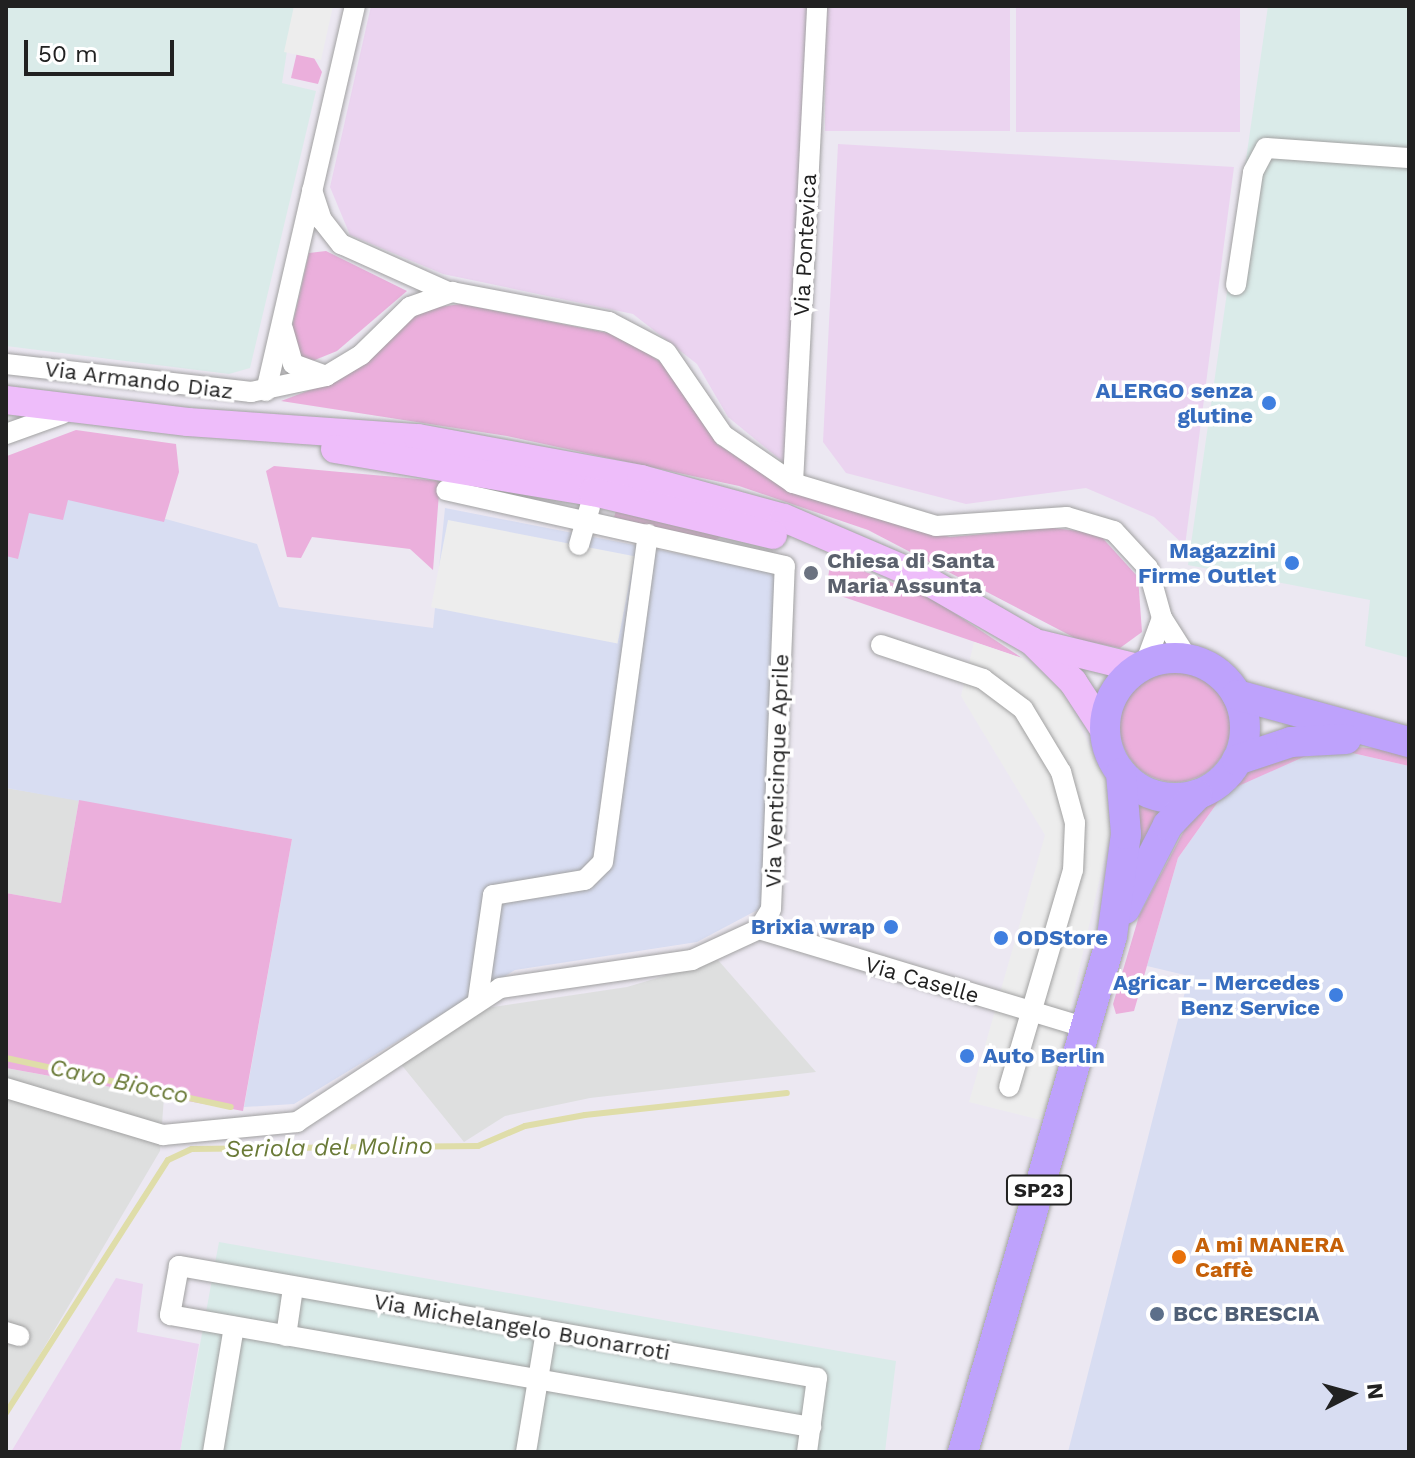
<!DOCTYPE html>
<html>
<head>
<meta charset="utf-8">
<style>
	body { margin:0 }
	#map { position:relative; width:1415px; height:1458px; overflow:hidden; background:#ece8f2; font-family:"Work Sans",sans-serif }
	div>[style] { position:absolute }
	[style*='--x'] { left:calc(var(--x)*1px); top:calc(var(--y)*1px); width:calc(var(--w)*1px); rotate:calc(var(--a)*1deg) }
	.residential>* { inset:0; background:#dedfdf }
	.commercial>* { inset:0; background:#d8ddf2 }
	.industrial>* { inset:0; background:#daebe9 }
	.farmland>* { inset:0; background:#ebd4f0; transform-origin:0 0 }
	.grass>* { inset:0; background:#ebafdc }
	.round { border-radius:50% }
	.parking>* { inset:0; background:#ededed; transform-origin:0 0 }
	.stream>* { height:6px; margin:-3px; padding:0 3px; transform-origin:3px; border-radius:3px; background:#dfdda9 }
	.roads { filter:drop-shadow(0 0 2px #a2a2a2) drop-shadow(0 0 2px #a2a2a2) }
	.minor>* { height:20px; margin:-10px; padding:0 10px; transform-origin:10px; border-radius:10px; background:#fff }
	.secondary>* { height:28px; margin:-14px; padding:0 14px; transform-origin:14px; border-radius:14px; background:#eebdfa }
	.primary>* { height:30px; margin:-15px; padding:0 15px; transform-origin:15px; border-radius:15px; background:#bea2fc }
	.primary>.ring { margin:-15px; padding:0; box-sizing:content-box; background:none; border:30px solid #bea2fc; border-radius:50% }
	.dots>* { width:22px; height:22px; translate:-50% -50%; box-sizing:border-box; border:4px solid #fff; border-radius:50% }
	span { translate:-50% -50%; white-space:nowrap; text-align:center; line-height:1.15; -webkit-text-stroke:7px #fff; paint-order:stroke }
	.shield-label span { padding:2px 6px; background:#fff; border:2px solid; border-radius:6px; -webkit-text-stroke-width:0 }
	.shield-label { font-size:20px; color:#212121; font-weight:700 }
	.street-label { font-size:22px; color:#212121 }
	.shop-label { font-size:22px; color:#366cbe; font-weight:700 }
	.right { translate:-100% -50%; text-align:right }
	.left { translate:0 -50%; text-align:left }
	.worship-label { font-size:22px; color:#5b616d; font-weight:700 }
	.food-label { font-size:22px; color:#c56008; font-weight:700 }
	.service-label { font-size:22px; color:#4e5e75; font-weight:700 }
	.water-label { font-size:24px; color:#6a7a37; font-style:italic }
	.frame { position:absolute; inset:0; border:8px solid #212121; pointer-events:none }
	.north { position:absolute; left:1311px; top:1354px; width:80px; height:80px; -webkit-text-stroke:6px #fff; paint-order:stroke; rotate:84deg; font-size:22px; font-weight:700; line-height:32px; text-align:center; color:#212121 }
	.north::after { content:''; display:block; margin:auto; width:28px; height:36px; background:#212121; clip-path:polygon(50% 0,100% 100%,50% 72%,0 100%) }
	.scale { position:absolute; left:24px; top:40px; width:150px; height:36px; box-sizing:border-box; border:4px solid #212121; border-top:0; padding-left:10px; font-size:24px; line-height:28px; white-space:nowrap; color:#212121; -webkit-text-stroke:6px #fff; paint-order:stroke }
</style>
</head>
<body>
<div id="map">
	<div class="residential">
		<i style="clip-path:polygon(6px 788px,79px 800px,61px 903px,6px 893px)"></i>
		<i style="clip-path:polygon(718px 960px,816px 1072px,590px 1098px,505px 1116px,464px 1142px,400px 1063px,480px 1009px,627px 987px)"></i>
		<i style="clip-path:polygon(6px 1068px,164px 1097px,160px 1151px,6px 1412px)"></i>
	</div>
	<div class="commercial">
		<i style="clip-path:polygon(16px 478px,257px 544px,279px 607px,433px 628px,445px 508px,782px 574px,763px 907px,697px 942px,515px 970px,294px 1104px,244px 1107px,292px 839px,6px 788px,6px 520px)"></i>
		<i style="clip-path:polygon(1348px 752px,1409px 766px,1409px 1452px,1068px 1452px,1189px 976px,1147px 966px,1178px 858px,1225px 792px,1281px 761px)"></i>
	</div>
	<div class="industrial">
		<i style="clip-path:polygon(6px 6px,294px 6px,282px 83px,316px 91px,250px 368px,229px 374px,6px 346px)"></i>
		<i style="clip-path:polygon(1268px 6px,1409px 6px,1409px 658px,1365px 646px,1370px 600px,1188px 565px)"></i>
		<i style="clip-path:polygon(219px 1242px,896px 1361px,885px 1452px,180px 1452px)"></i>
	</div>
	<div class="farmland">
		<i style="clip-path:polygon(371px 6px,812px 6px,788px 466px,728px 417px,697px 364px,633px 314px,443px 274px,350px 235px,330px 187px)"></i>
		<i style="left:825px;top:6px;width:185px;height:125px"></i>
		<i style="left:1016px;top:6px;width:224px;height:126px"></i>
		<i style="clip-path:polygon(838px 144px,1234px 167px,1185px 546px,1154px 517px,1086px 488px,966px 504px,846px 473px,823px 442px)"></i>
		<i style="clip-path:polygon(116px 1278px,143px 1284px,137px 1332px,199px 1344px,180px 1452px,11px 1452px)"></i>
	</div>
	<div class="grass">
		<i style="clip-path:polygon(298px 48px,310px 51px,322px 72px,318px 84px,291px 78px)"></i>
		<i style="clip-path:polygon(326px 251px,407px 291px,337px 351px,305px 364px,290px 336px,309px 253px)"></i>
		<i style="clip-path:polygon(461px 304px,623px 336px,663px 364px,717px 444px,793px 492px,950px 537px,1052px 528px,1098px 533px,1138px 577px,1142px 632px,1120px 648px,1077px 639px,868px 530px,739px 486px,507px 436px,281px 401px,334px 381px,423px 309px)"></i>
		<i style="clip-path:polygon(76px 430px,176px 444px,179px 472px,164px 522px,68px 500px,63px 520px,29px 513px,18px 559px,6px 556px,7px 456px)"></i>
		<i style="clip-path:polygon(274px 466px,440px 481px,433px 570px,410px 549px,312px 537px,301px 558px,287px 557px,266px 471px)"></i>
		<i style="clip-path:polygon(617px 508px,726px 534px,712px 542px,614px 517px)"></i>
		<i style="clip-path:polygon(831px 558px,933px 599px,1022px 658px,826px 591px)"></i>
		<i class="round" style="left:1120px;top:672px;width:110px;height:110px"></i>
		<i style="clip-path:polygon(1343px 746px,1409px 751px,1409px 766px,1348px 752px,1308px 755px,1225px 792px,1178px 858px,1134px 1011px,1116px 1014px,1113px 1004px,1139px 916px,1196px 808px,1260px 759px)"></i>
		<i style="clip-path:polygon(79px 800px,292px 839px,243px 1111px,6px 1068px,6px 893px,61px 903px)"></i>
		<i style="clip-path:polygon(1138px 803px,1164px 811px,1142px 852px,1134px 850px)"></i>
	</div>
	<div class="parking">
		<i style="clip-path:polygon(294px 6px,333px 6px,321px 60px,284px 52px)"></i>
		<i style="left:448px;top:520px;width:190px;height:89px;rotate:11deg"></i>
		<i style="clip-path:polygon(974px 642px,1022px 658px,1063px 690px,1109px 788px,1112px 824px,1045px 1121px,969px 1102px,1045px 835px,961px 696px)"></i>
	</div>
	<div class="stream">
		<i style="--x:6;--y:1058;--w:230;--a:12.3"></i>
		<i style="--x:6;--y:1413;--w:300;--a:-57.4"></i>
		<i style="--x:168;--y:1160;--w:26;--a:-25"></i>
		<i style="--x:192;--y:1149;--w:286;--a:-0.6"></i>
		<i style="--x:478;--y:1146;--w:51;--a:-23.1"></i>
		<i style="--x:525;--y:1126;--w:61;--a:-10.4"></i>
		<i style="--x:585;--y:1115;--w:203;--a:-6.2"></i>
	</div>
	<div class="roads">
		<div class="minor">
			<i style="--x:312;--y:190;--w:32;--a:72"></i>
			<i style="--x:322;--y:220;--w:31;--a:52"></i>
			<i style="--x:341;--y:244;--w:117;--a:24.2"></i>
			<i style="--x:1236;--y:285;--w:114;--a:-81.4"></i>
			<i style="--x:1253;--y:172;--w:27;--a:-62"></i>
			<i style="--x:1266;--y:148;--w:143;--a:4"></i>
			<i style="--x:283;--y:329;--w:36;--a:74"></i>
			<i style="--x:293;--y:364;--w:35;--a:20"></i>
			<i style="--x:6;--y:364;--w:247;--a:6.5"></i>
			<i style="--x:251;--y:392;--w:77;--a:-12"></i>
			<i style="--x:326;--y:376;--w:41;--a:-31"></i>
			<i style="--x:361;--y:355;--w:69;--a:-44.4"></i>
			<i style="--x:410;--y:307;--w:45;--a:-19.7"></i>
			<i style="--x:452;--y:292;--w:160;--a:10.8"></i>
			<i style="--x:609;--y:322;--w:64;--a:27.8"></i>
			<i style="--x:666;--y:352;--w:101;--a:55.5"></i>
			<i style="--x:723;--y:435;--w:85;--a:34.4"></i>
			<i style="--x:793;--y:483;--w:149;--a:16.7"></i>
			<i style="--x:936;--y:526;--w:131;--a:-3.9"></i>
			<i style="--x:1067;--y:517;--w:49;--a:16.6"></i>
			<i style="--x:1114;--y:531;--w:50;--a:47.4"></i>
			<i style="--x:1148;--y:568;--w:52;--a:74.4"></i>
			<i style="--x:1162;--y:618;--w:49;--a:57.6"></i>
			<i style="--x:266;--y:391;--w:395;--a:-77"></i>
			<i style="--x:6;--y:434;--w:59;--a:-19.7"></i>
			<i style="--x:793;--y:483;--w:478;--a:-87.1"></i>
			<i style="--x:579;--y:545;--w:40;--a:-74"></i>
			<i style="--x:881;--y:645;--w:108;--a:18.4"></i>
			<i style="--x:983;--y:679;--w:50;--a:36.9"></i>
			<i style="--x:1023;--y:709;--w:74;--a:58.9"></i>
			<i style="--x:1061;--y:772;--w:53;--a:74.6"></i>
			<i style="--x:1075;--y:823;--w:47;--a:92.4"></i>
			<i style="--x:1073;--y:870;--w:226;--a:106.4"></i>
			<i style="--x:1145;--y:664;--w:49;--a:-69.7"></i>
			<i style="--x:759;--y:929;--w:343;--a:16.8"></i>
			<i style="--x:478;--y:999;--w:105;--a:-81.8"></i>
			<i style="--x:493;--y:895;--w:93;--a:-9.3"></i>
			<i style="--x:585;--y:880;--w:25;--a:-45"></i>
			<i style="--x:603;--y:862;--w:331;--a:-82.2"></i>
			<i style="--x:6;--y:1088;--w:164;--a:16.7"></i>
			<i style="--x:163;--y:1135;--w:135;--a:-5.5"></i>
			<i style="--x:297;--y:1122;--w:243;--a:-33.4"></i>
			<i style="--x:500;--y:988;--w:194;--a:-8.3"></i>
			<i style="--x:692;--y:960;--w:74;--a:-24.8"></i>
			<i style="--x:759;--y:929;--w:23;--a:-59"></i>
			<i style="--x:771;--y:909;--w:343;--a:-87.7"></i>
			<i style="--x:785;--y:566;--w:347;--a:-167.4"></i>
			<i style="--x:6;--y:1332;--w:14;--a:17"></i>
			<i style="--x:286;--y:1336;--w:49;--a:-81.7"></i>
			<i style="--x:213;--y:1452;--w:127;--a:-80.5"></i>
			<i style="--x:526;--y:1452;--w:123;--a:-80.6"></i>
			<i style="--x:807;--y:1452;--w:75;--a:-82.3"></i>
			<i style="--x:817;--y:1378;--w:648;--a:-170.04"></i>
			<i style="--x:179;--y:1266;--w:50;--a:100.4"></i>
			<i style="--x:170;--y:1315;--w:651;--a:9.91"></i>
		</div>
		<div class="secondary">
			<i style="--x:6;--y:400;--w:183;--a:6.9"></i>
			<i style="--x:188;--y:422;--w:231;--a:4"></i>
			<i style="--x:418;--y:438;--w:227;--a:10.4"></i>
			<i style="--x:641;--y:479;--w:148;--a:15.3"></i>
			<i style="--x:784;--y:518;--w:145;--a:23.2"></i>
			<i style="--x:917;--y:575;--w:133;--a:29.9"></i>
			<i style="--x:1032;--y:641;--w:58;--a:45"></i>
			<i style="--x:1073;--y:682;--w:59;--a:56.9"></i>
			<i style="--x:335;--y:449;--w:262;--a:9.5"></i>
			<i style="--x:593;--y:492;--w:185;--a:13.4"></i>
			<i style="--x:1040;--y:644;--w:101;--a:13.8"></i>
		</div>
		<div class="primary">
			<i class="ring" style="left:1105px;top:658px;width:110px;height:110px"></i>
			<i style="--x:1237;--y:695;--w:178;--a:15.3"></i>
			<i style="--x:1237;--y:760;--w:57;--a:-18.4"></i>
			<i style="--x:1291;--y:742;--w:55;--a:-3.1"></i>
			<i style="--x:1125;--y:909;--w:94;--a:-62.9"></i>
			<i style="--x:1168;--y:825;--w:42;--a:-46"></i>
			<i style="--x:963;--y:1452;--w:537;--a:-73.89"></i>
			<i style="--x:1112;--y:936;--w:103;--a:-82.2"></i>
			<i style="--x:1126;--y:834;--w:61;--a:-94.7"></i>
		</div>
	</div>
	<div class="dots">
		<i style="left:1269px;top:403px;background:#3f7fe0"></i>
		<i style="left:1292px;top:563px;background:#3f7fe0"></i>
		<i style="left:811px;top:573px;background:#6b7280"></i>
		<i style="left:891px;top:927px;background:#3f7fe0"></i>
		<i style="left:1001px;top:938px;background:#3f7fe0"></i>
		<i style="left:1336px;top:995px;background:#3f7fe0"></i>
		<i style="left:967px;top:1056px;background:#3f7fe0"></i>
		<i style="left:1179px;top:1257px;background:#e8710a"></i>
		<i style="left:1157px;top:1314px;background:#5c6f8a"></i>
	</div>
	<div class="shield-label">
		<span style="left:1039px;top:1190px">SP23</span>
	</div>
	<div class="street-label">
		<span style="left:805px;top:245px;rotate:-87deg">Via Pontevica</span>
		<span style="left:139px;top:380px;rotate:7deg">Via Armando Diaz</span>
		<span style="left:777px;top:771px;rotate:-88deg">Via Venticinque Aprile</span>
		<span style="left:922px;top:980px;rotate:16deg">Via Caselle</span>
		<span style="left:522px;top:1327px;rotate:10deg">Via Michelangelo Buonarroti</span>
	</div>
	<div class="shop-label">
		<span class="right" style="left:1253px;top:403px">ALERGO senza<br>glutine</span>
		<span class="right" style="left:1276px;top:563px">Magazzini<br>Firme Outlet</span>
		<span class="right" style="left:875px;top:927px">Brixia wrap</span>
		<span class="left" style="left:1017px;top:938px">ODStore</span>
		<span class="right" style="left:1320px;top:995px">Agricar - Mercedes<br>Benz Service</span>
		<span class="left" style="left:983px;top:1056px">Auto Berlin</span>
	</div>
	<div class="worship-label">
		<span class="left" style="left:827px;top:573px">Chiesa di Santa<br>Maria Assunta</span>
	</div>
	<div class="food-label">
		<span class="left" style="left:1195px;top:1257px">A mi MANERA<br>Caffè</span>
	</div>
	<div class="service-label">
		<span class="left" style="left:1173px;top:1314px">BCC BRESCIA</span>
	</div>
	<div class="water-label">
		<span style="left:119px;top:1082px;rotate:12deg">Cavo Biocco</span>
		<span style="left:329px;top:1148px;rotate:-1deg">Seriola del Molino</span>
	</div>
	<div class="frame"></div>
	<div class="north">N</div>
	<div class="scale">50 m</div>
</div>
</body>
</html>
